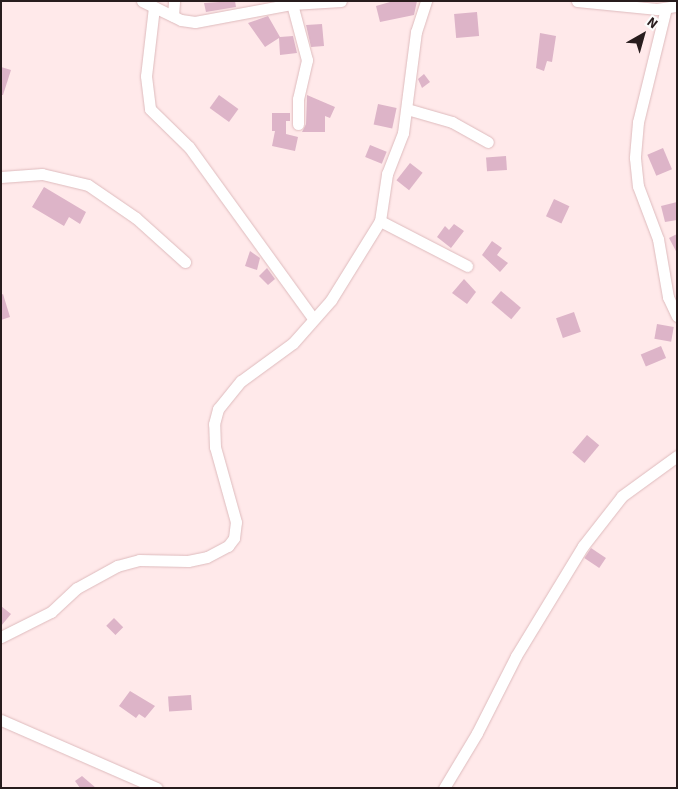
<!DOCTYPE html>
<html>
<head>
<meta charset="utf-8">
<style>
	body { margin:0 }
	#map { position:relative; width:678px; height:789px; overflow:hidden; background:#ffe9ea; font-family:"Source Sans 3",sans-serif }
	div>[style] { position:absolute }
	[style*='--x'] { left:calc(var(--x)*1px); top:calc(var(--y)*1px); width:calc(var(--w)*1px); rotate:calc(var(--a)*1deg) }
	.building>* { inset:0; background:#ddb4c8; transform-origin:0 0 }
	.roads { filter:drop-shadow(0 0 1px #debbbd) drop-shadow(0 0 1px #debbbd) }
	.minor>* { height:11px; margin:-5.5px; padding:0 5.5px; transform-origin:5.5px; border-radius:5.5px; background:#fff }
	span { translate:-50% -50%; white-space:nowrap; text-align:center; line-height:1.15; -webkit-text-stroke:4px #fcfcfc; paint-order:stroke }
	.frame { position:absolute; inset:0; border:2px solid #281c1d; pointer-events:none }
	.north { position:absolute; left:618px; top:10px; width:50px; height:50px; -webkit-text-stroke:4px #fcfcfc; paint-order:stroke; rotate:38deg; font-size:14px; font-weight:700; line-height:20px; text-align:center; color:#281c1d }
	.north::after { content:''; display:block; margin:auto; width:18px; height:22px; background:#281c1d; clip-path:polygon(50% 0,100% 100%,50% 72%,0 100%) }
</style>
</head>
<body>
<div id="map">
	<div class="building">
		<i style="clip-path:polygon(235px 1px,236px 7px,206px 12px,204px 3px)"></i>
		<i style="clip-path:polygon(417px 1px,414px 15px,380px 22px,376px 6px,390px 2px)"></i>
		<i style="left:477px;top:12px;width:24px;height:23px;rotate:85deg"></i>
		<i style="clip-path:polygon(268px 16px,280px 37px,293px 36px,297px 53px,280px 55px,279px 38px,265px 47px,248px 23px)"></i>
		<i style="clip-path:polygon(322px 24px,324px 46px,311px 47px,306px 25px)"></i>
		<i style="clip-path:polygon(540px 33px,556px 36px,552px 62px,547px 61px,544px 71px,536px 68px)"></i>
		<i style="clip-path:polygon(1px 67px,11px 70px,3px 95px,1px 95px)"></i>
		<i style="clip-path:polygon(424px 74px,430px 82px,422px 88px,418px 79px)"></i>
		<i style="left:219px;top:95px;width:24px;height:16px;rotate:36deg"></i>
		<i style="clip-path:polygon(307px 95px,335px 107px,330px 118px,325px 116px,325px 132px,302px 132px,306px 124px)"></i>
		<i style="left:378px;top:104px;width:19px;height:21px;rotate:12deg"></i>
		<i style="clip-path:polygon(272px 113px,290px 113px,290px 121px,286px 121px,286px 134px,298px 137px,295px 151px,272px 146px,275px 131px,272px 131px)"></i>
		<i style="left:370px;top:145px;width:18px;height:13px;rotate:22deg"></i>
		<i style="left:663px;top:148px;width:23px;height:17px;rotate:67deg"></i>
		<i style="left:506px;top:156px;width:14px;height:20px;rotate:86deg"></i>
		<i style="left:410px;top:163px;width:16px;height:22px;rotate:38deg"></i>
		<i style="clip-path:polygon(44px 187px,86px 212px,80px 224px,69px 217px,64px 226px,32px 207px)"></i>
		<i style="left:554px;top:199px;width:17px;height:19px;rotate:25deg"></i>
		<i style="clip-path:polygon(677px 202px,677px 220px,665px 222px,661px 206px)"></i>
		<i style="clip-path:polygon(454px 224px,464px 231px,451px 248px,437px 237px,445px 226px,449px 230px)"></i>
		<i style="clip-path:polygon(677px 234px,677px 253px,669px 238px)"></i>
		<i style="clip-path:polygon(492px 241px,502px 248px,497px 255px,508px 263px,500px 272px,482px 255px)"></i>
		<i style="clip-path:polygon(250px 251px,260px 258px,257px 270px,245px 266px)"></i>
		<i style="clip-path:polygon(267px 268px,275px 279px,268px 285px,259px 276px)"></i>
		<i style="clip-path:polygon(464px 279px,476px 292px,467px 304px,452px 293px)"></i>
		<i style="left:501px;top:291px;width:26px;height:15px;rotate:40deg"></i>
		<i style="clip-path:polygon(3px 294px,10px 317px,1px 320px,1px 295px)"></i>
		<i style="left:574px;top:312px;width:21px;height:19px;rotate:71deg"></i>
		<i style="left:657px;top:324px;width:17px;height:15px;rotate:10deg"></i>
		<i style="left:661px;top:346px;width:13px;height:22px;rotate:67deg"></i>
		<i style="left:587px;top:435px;width:16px;height:23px;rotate:40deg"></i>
		<i style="left:591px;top:548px;width:18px;height:12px;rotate:34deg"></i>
		<i style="clip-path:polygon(1px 606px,11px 614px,1px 626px)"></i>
		<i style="left:114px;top:618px;width:13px;height:11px;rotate:45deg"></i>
		<i style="clip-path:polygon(130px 691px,155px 706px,145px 718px,139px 714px,136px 718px,119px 706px)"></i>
		<i style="left:191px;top:695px;width:15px;height:23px;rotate:86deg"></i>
		<i style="clip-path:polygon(82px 776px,96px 788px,80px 788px,75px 781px)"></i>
	</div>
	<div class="roads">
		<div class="minor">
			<i style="--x:142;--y:1;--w:43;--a:26"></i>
			<i style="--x:181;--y:20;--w:14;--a:8"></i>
			<i style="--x:195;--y:22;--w:99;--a:-10.5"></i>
			<i style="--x:292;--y:4;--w:49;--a:-3.5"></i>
			<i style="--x:577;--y:1;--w:80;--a:5.7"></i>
			<i style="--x:657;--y:9;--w:20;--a:-9"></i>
			<i style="--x:292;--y:4;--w:58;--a:75"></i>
			<i style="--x:307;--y:60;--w:40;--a:103"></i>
			<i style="--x:298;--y:99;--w:25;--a:90"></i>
			<i style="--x:154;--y:7;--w:69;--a:96.6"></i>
			<i style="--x:146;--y:76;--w:33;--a:83"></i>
			<i style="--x:150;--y:109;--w:54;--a:44.3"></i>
			<i style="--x:189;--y:147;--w:211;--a:54.1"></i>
			<i style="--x:666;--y:8;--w:117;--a:103.8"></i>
			<i style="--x:638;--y:122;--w:36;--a:95"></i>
			<i style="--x:635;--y:158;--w:28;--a:84"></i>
			<i style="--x:638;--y:186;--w:57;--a:69.3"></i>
			<i style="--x:658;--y:239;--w:59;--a:80.2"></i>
			<i style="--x:668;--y:297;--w:21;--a:65"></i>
			<i style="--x:173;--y:16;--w:15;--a:-86"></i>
			<i style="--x:407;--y:109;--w:47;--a:16.1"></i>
			<i style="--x:452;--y:122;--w:41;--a:29.1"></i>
			<i style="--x:1;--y:177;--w:41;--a:-4.2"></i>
			<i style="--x:42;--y:174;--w:47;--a:13.4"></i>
			<i style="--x:88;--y:185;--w:58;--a:34.5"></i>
			<i style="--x:136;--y:218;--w:66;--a:41.9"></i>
			<i style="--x:380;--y:221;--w:98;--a:27.3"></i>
			<i style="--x:1;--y:637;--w:56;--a:-26.6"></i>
			<i style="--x:51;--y:612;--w:35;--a:-43"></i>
			<i style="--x:77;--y:588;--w:46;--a:-28.8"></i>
			<i style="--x:117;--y:566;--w:23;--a:-15"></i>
			<i style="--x:139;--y:560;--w:49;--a:1.2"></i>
			<i style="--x:188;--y:561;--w:19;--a:-12"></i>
			<i style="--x:207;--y:557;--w:24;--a:-28"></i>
			<i style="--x:228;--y:546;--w:10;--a:-53"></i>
			<i style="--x:234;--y:538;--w:16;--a:-83"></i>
			<i style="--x:236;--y:522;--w:78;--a:-105.6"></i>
			<i style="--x:215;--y:447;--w:23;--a:-92"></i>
			<i style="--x:214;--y:424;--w:16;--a:-75"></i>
			<i style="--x:218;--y:409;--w:36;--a:-51"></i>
			<i style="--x:241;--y:381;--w:64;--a:-36.2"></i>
			<i style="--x:293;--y:343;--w:57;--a:-48.5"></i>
			<i style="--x:331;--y:300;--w:93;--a:-58.2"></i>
			<i style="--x:380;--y:221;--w:48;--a:-81.5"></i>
			<i style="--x:387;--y:174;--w:44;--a:-68.7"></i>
			<i style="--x:403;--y:133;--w:102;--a:-82.7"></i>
			<i style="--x:416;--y:32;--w:33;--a:-72"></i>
			<i style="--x:1;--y:720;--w:170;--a:23.6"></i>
			<i style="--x:444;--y:788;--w:64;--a:-59"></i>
			<i style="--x:477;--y:733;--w:86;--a:-63.1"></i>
			<i style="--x:516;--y:656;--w:129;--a:-58.7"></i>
			<i style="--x:583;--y:546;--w:63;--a:-52"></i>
			<i style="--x:622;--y:496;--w:68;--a:-36"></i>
		</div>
	</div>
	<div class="frame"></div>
	<div class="north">N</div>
</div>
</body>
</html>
